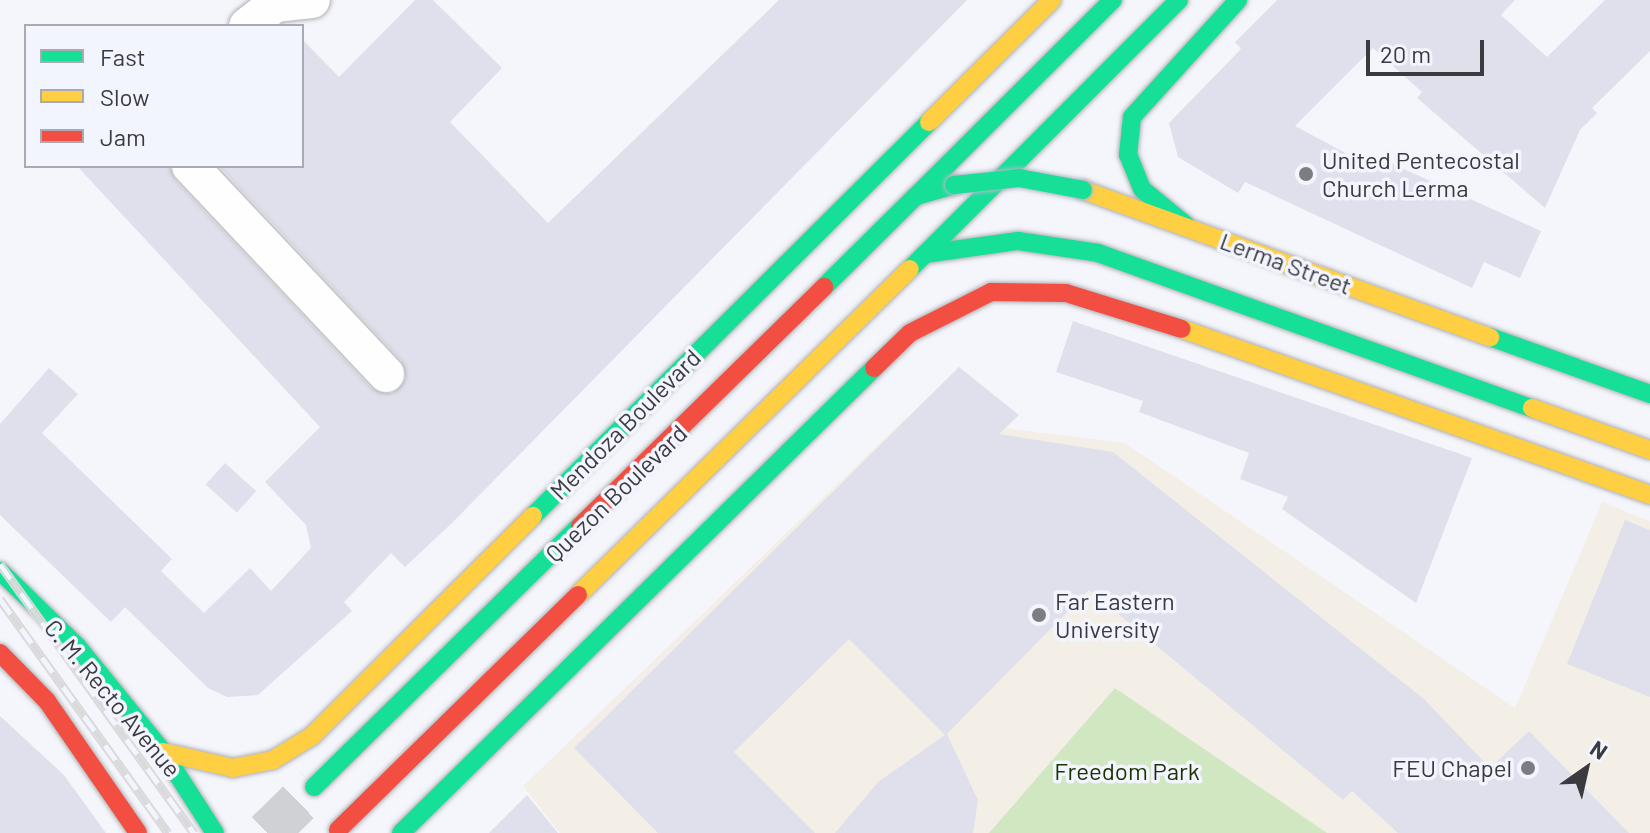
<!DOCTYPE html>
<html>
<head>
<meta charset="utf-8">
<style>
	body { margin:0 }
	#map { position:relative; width:1650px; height:833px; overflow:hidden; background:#f5f6fb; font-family:Barlow,sans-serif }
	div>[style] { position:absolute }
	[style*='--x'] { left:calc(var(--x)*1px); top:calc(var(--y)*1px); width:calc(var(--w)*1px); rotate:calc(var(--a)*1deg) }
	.education>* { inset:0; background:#f4efe6 }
	.green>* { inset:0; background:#d0e7c2 }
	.building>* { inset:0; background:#dfe0eb; transform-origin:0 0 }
	.primary-tunnel>* { height:44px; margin-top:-22px; transform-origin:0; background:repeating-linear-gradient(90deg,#d0d1d5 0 44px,transparent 0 66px) }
	.roads { filter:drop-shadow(0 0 2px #afb0b4) drop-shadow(0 0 2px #afb0b4) }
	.street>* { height:36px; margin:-18px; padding:0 18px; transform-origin:18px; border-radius:18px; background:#fefefe }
	.fast>* { height:18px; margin:-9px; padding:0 9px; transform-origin:9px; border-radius:9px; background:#16e098 }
	.slow>* { height:18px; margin:-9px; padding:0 9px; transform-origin:9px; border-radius:9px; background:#ffcf43 }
	.jam>* { height:18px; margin:-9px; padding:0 9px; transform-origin:9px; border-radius:9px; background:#f24e42 }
	.rail>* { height:9px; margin-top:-4.5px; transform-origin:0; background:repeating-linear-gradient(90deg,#f2f4fe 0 18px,#dadadc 0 36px); box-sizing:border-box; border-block:2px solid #dadadc }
	.bridges { filter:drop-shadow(0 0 2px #b2b8c6) drop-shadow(0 0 2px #b2b8c6) }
	.fast-bridge>* { height:18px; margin:-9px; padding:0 9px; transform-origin:9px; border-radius:9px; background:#16e098 }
	.dots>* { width:22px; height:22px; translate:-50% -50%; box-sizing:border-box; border:4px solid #f2f4fe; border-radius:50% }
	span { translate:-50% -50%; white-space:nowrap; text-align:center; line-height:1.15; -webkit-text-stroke:7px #f2f4fe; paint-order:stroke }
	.poi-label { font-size:24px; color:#3b3b3f }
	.left { translate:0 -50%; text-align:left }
	.right { translate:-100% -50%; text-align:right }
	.street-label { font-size:24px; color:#3b3b3f }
	.park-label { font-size:24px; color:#1a3200 }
	.legend { position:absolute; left:24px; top:24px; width:280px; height:144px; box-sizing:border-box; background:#f2f4fe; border:2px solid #a9aab2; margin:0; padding:10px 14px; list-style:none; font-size:24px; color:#3b3b3f }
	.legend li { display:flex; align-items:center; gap:16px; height:40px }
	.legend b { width:40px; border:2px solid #a9aab2 }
	.north { position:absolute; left:1546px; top:729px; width:80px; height:80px; -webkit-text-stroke:6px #f2f4fe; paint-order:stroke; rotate:34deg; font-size:22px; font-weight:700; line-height:32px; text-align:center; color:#3b3b3f }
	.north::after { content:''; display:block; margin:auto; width:28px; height:36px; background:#3b3b3f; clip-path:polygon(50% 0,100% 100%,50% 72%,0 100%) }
	.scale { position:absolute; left:1366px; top:40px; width:118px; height:36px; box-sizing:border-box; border:4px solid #3b3b3f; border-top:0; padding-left:10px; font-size:24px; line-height:28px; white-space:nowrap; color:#3b3b3f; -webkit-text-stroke:6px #f2f4fe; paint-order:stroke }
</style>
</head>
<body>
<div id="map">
	<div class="education">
		<i style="clip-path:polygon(908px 416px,1125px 443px,1515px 708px,1602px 502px,1650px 521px,1650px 833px,560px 833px,523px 786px)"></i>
	</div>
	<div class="green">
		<i style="clip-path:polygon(1115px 688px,1327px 833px,989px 833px)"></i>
	</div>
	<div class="building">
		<i style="clip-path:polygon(415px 0,433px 0,502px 68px,450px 122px,548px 223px,779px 0,967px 0,452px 523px,405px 567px,391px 553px,344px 602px,352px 611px,258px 695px,227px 697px,208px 688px,125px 607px,111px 622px,0 515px,0 424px,49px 368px,78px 394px,42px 433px,172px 559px,161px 571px,204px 613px,250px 568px,271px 591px,311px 548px,306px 525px,265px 482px,320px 427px,77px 166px,170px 166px,175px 180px,371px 388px,392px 394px,406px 379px,401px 360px,219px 166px,302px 166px,302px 39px,339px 77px)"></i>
		<i style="clip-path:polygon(1277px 0,1515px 0,1501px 15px,1547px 57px,1605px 0,1650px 0,1650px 51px,1592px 108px,1597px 113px,1580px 130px,1545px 208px,1417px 98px,1422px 92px,1373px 48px,1295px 126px,1370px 166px,1375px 156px,1541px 231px,1520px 278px,1484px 262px,1472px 288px,1245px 182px,1238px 193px,1178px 157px,1169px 123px,1241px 49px,1235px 42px)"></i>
		<i style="clip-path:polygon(1073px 321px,1472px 458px,1416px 603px,1282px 509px,1288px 497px,1240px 479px,1249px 453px,1139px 412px,1143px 401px,1056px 372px)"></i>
		<i style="clip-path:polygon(959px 367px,1019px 415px,999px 434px,1113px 452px,1424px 699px,1490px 768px,1529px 731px,1629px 833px,1398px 833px,1352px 791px,1343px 800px,1089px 590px,947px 734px,978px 800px,973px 833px,835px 833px,878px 782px,945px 735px,849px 639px,734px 752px,815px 833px,658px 833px,574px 748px)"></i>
		<i style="left:225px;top:463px;width:42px;height:29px;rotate:42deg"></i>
		<i style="clip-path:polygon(1625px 520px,1650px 530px,1650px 697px,1567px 664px)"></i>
		<i style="clip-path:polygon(0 716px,64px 775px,106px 833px,0 833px)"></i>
		<i style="clip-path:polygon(527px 795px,558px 833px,489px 833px)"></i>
	</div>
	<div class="primary-tunnel">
		<i style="--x:267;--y:833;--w:66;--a:-44.4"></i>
	</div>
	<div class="roads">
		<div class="street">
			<i style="--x:247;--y:26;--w:36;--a:-38"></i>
			<i style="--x:275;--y:4;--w:37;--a:-6"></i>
			<i style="--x:190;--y:166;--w:286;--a:46.7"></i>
		</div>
		<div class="fast">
			<i style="--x:916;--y:196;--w:278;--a:-44.9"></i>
			<i style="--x:1187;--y:226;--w:58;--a:-140.6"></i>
			<i style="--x:1142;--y:189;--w:37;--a:-112"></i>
			<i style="--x:1128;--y:155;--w:38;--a:-84"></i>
			<i style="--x:1132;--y:117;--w:158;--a:-47.8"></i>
			<i style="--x:925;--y:254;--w:359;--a:-45"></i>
			<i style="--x:910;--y:269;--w:21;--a:-45"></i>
			<i style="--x:925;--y:254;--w:94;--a:-8"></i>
			<i style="--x:1018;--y:241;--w:81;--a:8.5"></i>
			<i style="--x:1098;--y:253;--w:461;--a:19.7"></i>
			<i style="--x:824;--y:287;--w:129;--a:-44.7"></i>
			<i style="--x:916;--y:196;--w:40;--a:-16"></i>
			<i style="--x:1490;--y:337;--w:170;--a:19.6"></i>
			<i style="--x:533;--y:516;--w:559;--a:-44.85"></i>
			<i style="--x:0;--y:571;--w:107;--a:44.2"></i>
			<i style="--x:77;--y:646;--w:136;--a:50.9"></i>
			<i style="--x:163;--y:752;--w:96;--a:57.3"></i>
			<i style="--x:314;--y:787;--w:373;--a:-44.5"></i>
			<i style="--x:401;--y:833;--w:663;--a:-44.51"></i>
		</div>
		<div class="slow">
			<i style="--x:929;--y:122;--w:173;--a:-44.8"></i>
			<i style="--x:1083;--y:190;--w:433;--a:19.9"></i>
			<i style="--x:1182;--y:329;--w:497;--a:19.5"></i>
			<i style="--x:1532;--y:408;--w:125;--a:19.6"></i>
			<i style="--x:578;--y:595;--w:465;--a:-44.5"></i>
			<i style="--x:163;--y:752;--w:72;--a:12.9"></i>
			<i style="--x:233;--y:768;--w:41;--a:-11.3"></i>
			<i style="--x:273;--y:760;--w:46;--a:-31.6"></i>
			<i style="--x:312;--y:736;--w:312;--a:-44.9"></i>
		</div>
		<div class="jam">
			<i style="--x:874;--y:368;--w:50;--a:-44.2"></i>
			<i style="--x:910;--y:333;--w:91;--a:-26.8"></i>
			<i style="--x:991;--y:292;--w:75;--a:0.8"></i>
			<i style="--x:1066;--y:293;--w:121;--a:17.2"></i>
			<i style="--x:580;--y:526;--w:342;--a:-44.4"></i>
			<i style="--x:0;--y:653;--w:67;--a:45.6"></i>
			<i style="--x:47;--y:701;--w:160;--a:55.4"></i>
			<i style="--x:338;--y:830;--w:336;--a:-44.4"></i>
		</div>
	</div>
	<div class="rail">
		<i style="--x:0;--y:564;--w:332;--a:54.2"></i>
		<i style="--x:0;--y:599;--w:288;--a:54.3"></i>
	</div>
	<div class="bridges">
		<div class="fast-bridge">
			<i style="--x:954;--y:185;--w:65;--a:-6.1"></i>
			<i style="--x:1019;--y:178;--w:65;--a:10.6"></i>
		</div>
	</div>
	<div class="dots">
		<i style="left:1306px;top:174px;background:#7c7c81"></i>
		<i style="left:1039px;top:615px;background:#7c7c81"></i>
		<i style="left:1528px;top:768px;background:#7c7c81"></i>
	</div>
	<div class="poi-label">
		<span class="left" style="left:1322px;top:174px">United Pentecostal<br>Church Lerma</span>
		<span class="left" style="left:1055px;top:615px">Far Eastern<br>University</span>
		<span class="right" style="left:1512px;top:768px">FEU Chapel</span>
	</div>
	<div class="street-label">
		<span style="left:1286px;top:263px;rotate:20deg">Lerma Street</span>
		<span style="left:625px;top:424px;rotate:-45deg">Mendoza Boulevard</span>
		<span style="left:616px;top:493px;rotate:-44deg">Quezon Boulevard</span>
		<span style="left:113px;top:698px;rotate:50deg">C. M. Recto Avenue</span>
	</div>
	<div class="park-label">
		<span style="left:1127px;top:771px">Freedom Park</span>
	</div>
	<ul class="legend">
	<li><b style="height:10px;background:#16e098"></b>Fast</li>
	<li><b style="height:10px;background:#ffcf43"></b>Slow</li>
	<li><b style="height:10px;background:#f24e42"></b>Jam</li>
	</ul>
	<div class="north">N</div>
	<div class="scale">20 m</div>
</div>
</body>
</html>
